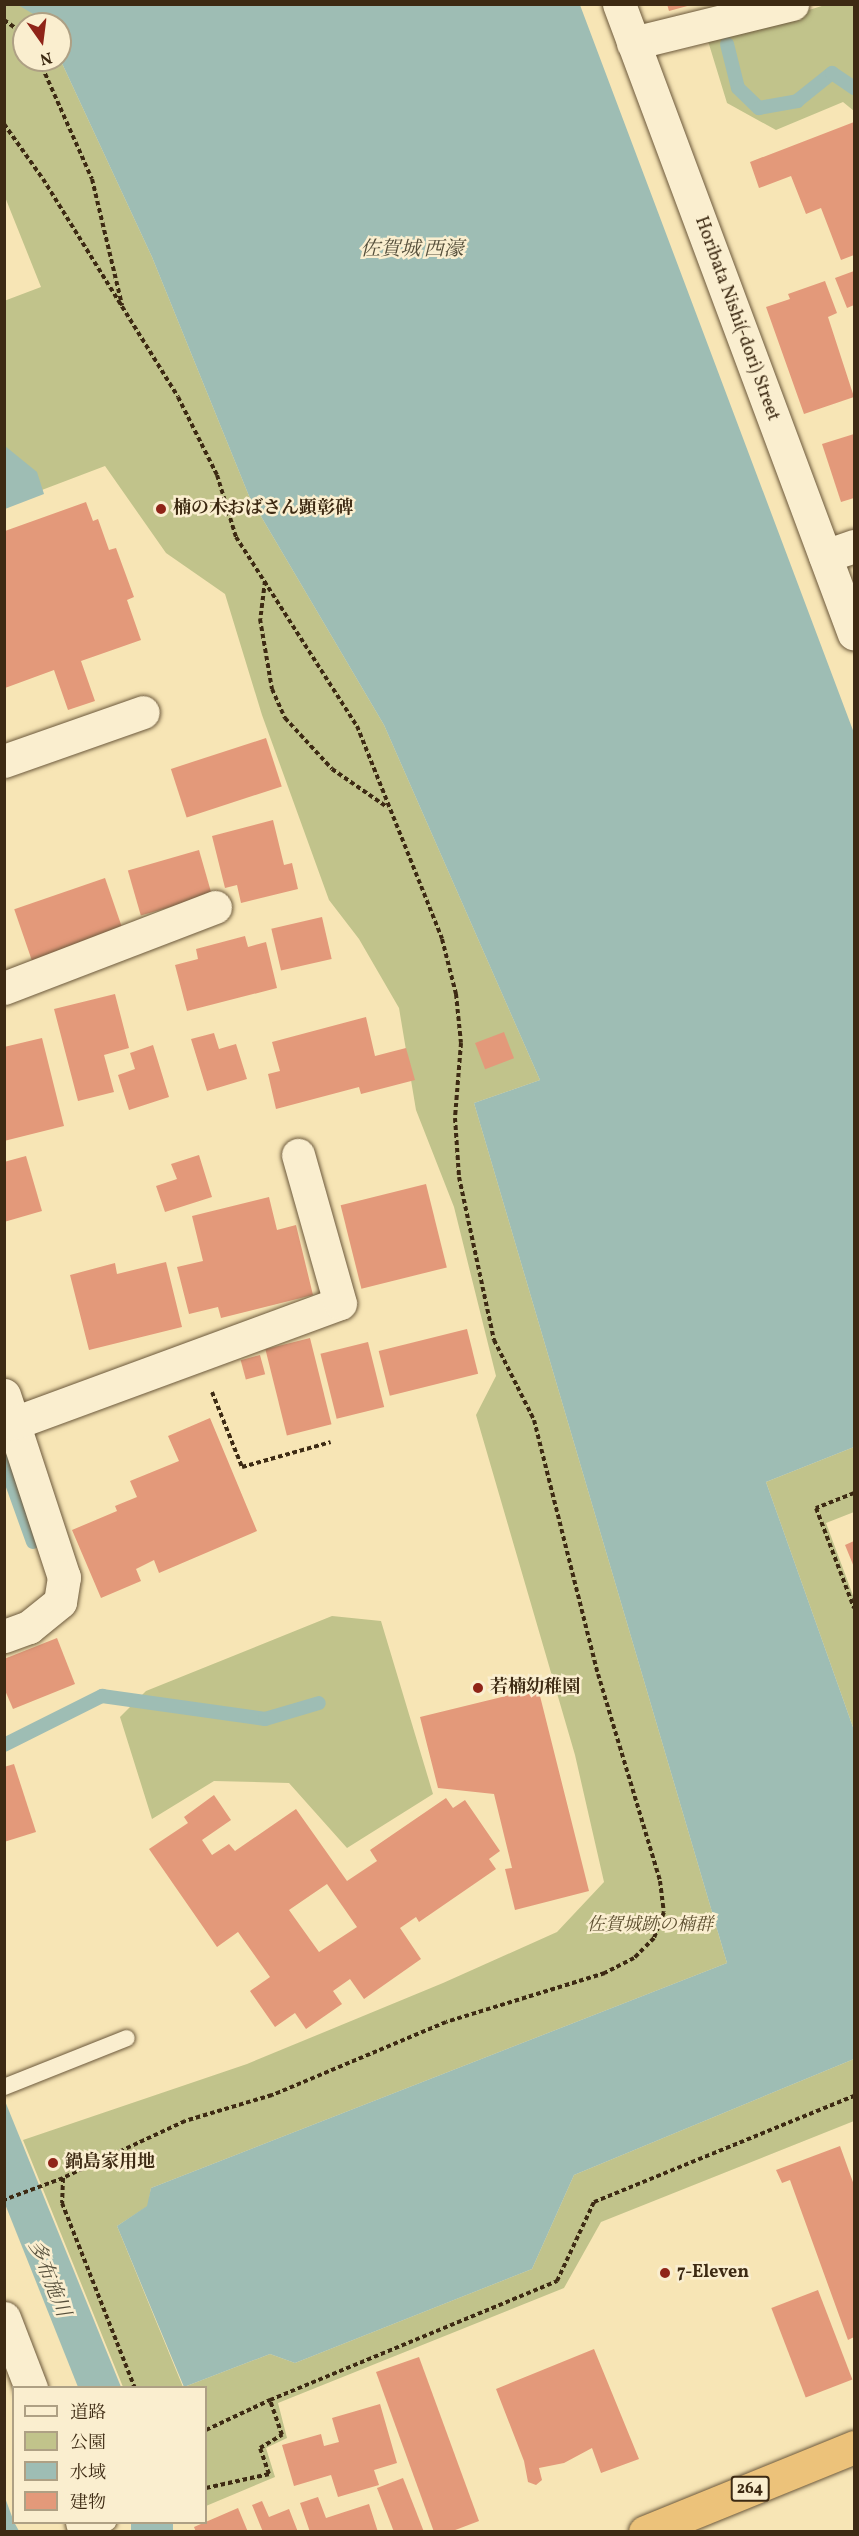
<!DOCTYPE html>
<html>
<head>
<meta charset="utf-8">
<style>
	body { margin:0 }
	#map { position:relative; width:859px; height:2536px; overflow:hidden; background:#f7e5b5; font-family:Vollkorn,"Noto Serif JP",serif }
	div>[style] { position:absolute }
	[style*='--x'] { left:calc(var(--x)*1px); top:calc(var(--y)*1px); width:calc(var(--w)*1px); rotate:calc(var(--a)*1deg) }
	.green>* { inset:0; background:#c1c38b }
	.water>* { inset:0; background:#9ebdb4; transform-origin:0 0 }
	.stream>* { height:14px; margin:-7px; padding:0 7px; transform-origin:7px; border-radius:7px; background:#9ebdb4 }
	.building>* { inset:0; background:#e3997a; transform-origin:0 0 }
	.path>* { height:4px; margin-top:-2px; transform-origin:0; background:repeating-linear-gradient(90deg,#3d2a13 0 4.5px,transparent 0 7.5px) }
	.roads { filter:drop-shadow(0 0 2px #6c593c) drop-shadow(0 0 2px #6c593c) }
	.lane>* { height:16px; margin:-8px; padding:0 8px; transform-origin:8px; border-radius:8px; background:#faeecf }
	.street>* { height:33px; margin:-16.5px; padding:0 16.5px; transform-origin:16.5px; border-radius:16.5px; background:#faeecf }
	.secondary>* { height:33px; margin:-16.5px; padding:0 16.5px; transform-origin:16.5px; border-radius:16.5px; background:#faeecf }
	.highway>* { height:33px; margin:-16.5px; padding:0 16.5px; transform-origin:16.5px; border-radius:16.5px; background:#ecc27a }
	.dots>* { width:16px; height:16px; translate:-50% -50%; box-sizing:border-box; border:3px solid #faeecf; border-radius:50% }
	span { translate:-50% -50%; white-space:nowrap; text-align:center; line-height:1.15; -webkit-text-stroke:5px #faeecf; paint-order:stroke }
	.shield-label span { padding:2px 4px; background:#faeecf; border:2px solid; border-radius:4px; -webkit-text-stroke-width:0 }
	.shield-label { font-size:16px; color:#3d2a13; font-weight:700 }
	.street-label { font-size:18px; color:#3d2a13 }
	.poi-label { font-size:18px; color:#3d2a13; font-weight:700 }
	.left { translate:0 -50%; text-align:left }
	.park-label { font-size:18px; color:#5e5031; font-style:italic }
	.water-label { font-size:20px; color:#554f3b; font-style:italic }
	.frame { position:absolute; inset:0; border:6px solid #3d2a13; pointer-events:none }
	.legend { position:absolute; left:12px; top:2386px; width:195px; height:138px; box-sizing:border-box; background:#faeecf; border:2px solid #aea084; margin:0; padding:8px 10px; list-style:none; font-size:18px; color:#3d2a13 }
	.legend li { display:flex; align-items:center; gap:12px; height:30px }
	.legend b { width:30px; border:2px solid #aea084 }
	.north { position:absolute; left:12px; top:12px; width:60px; height:60px; box-sizing:border-box; background:#faeecf; border:2px solid #aea084; border-radius:50%; rotate:166deg; font-size:16px; font-weight:700; line-height:24px; text-align:center; color:#3d2a13 }
	.north::after { content:''; display:block; margin:auto; width:21px; height:27px; background:#8f2418; clip-path:polygon(50% 0,100% 100%,50% 72%,0 100%) }
</style>
</head>
<body>
<div id="map">
	<div class="green">
		<i style="clip-path:polygon(18px 4px,41px 18px,43px 24px,24px 24px,24px 60px,60px 59px,152px 257px,249px 496px,384px 725px,540px 1080px,474px 1103px,727px 1963px,151px 2188px,148px 2206px,117px 2226px,183px 2387px,123px 2387px,23px 2140px,247px 2064px,443px 1983px,557px 1932px,604px 1882px,575px 1755px,476px 1415px,496px 1376px,454px 1207px,416px 1110px,399px 1008px,359px 939px,329px 900px,262px 715px,225px 594px,166px 553px,105px 466px,5px 504px,4px 301px,41px 287px,5px 197px,5px 5px)"></i>
		<i style="clip-path:polygon(825px 5px,854px 5px,854px 111px,843px 102px,776px 130px,727px 103px,708px 41px)"></i>
		<i style="clip-path:polygon(854px 1447px,854px 1512px,826px 1523px,854px 1598px,854px 1730px,766px 1482px)"></i>
		<i style="clip-path:polygon(332px 1616px,381px 1621px,433px 1794px,347px 1848px,289px 1783px,214px 1781px,152px 1819px,120px 1717px,146px 1691px)"></i>
		<i style="clip-path:polygon(854px 2059px,854px 2121px,601px 2222px,564px 2288px,278px 2403px,287px 2438px,266px 2448px,275px 2477px,206px 2506px,206px 2388px,184px 2387px,270px 2354px,295px 2363px,532px 2269px,574px 2175px)"></i>
	</div>
	<div class="water">
		<i style="clip-path:polygon(18px 5px,580px 5px,854px 733px,854px 1447px,766px 1482px,854px 1730px,854px 2059px,574px 2175px,532px 2269px,295px 2363px,270px 2354px,184px 2387px,117px 2226px,147px 2206px,151px 2188px,727px 1963px,474px 1103px,540px 1080px,384px 725px,249px 496px,152px 257px,60px 59px,60px 24px,43px 24px,40px 18px)"></i>
		<i style="clip-path:polygon(5px 446px,37px 472px,44px 494px,5px 509px)"></i>
		<i style="clip-path:polygon(4px 2101px,5px 2101px,121px 2387px,78px 2387px,5px 2204px)"></i>
		<i style="clip-path:polygon(4px 2495px,14px 2522px,19px 2531px,5px 2531px)"></i>
		<i style="left:131px;top:2523px;width:42px;height:9px"></i>
	</div>
	<div class="stream">
		<i style="--x:727;--y:44;--w:45;--a:76"></i>
		<i style="--x:738;--y:88;--w:29;--a:44"></i>
		<i style="--x:759;--y:108;--w:39;--a:-10"></i>
		<i style="--x:797;--y:101;--w:45;--a:-38.7"></i>
		<i style="--x:832;--y:73;--w:27;--a:34"></i>
		<i style="--x:4;--y:1461;--w:86;--a:70.3"></i>
		<i style="--x:4;--y:1745;--w:110;--a:-26.6"></i>
		<i style="--x:102;--y:1696;--w:165;--a:8"></i>
		<i style="--x:265;--y:1719;--w:56;--a:-16.5"></i>
	</div>
	<div class="building">
		<i style="clip-path:polygon(667px 4px,691px 4px,691px 5px,669px 11px)"></i>
		<i style="clip-path:polygon(854px 122px,854px 255px,841px 260px,821px 208px,806px 214px,791px 176px,759px 188px,750px 162px)"></i>
		<i style="clip-path:polygon(854px 271px,854px 305px,847px 308px,835px 278px)"></i>
		<i style="clip-path:polygon(825px 281px,837px 313px,828px 317px,854px 397px,804px 414px,766px 307px,790px 299px,788px 294px)"></i>
		<i style="clip-path:polygon(854px 434px,854px 498px,841px 502px,822px 444px)"></i>
		<i style="clip-path:polygon(86px 502px,93px 521px,98px 519px,109px 550px,116px 548px,134px 597px,127px 600px,141px 640px,81px 661px,95px 701px,68px 710px,54px 670px,5px 688px,5px 531px)"></i>
		<i style="left:266px;top:738px;width:51px;height:100px;rotate:72deg"></i>
		<i style="clip-path:polygon(273px 820px,284px 865px,292px 863px,298px 889px,241px 903px,237px 885px,225px 888px,212px 836px)"></i>
		<i style="left:199px;top:850px;width:47px;height:74px;rotate:74deg"></i>
		<i style="left:105px;top:878px;width:55px;height:96px;rotate:71deg"></i>
		<i style="left:322px;top:917px;width:43px;height:52px;rotate:77deg"></i>
		<i style="clip-path:polygon(245px 936px,248px 947px,266px 942px,277px 988px,187px 1011px,175px 965px,198px 959px,196px 949px)"></i>
		<i style="clip-path:polygon(115px 994px,129px 1048px,104px 1055px,114px 1092px,78px 1101px,54px 1009px)"></i>
		<i style="clip-path:polygon(366px 1017px,375px 1056px,406px 1048px,415px 1080px,361px 1094px,359px 1087px,276px 1109px,268px 1074px,280px 1071px,272px 1042px)"></i>
		<i style="left:504px;top:1032px;width:28px;height:31px;rotate:69deg"></i>
		<i style="clip-path:polygon(214px 1033px,219px 1049px,236px 1044px,247px 1079px,207px 1091px,191px 1039px)"></i>
		<i style="clip-path:polygon(42px 1038px,64px 1126px,4px 1141px,4px 1047px)"></i>
		<i style="clip-path:polygon(153px 1045px,169px 1097px,129px 1110px,118px 1075px,135px 1069px,130px 1053px)"></i>
		<i style="clip-path:polygon(199px 1155px,212px 1197px,165px 1212px,156px 1186px,177px 1179px,171px 1164px)"></i>
		<i style="clip-path:polygon(26px 1156px,42px 1211px,4px 1222px,4px 1162px)"></i>
		<i style="left:426px;top:1184px;width:86px;height:88px;rotate:76deg"></i>
		<i style="clip-path:polygon(269px 1197px,277px 1230px,296px 1225px,313px 1295px,221px 1318px,218px 1307px,189px 1314px,177px 1267px,203px 1261px,192px 1216px)"></i>
		<i style="clip-path:polygon(166px 1262px,182px 1327px,89px 1350px,70px 1275px,115px 1263px,117px 1274px)"></i>
		<i style="left:467px;top:1329px;width:46px;height:91px;rotate:76deg"></i>
		<i style="left:310px;top:1338px;width:89px;height:46px;rotate:76deg"></i>
		<i style="left:368px;top:1342px;width:67px;height:49px;rotate:76deg"></i>
		<i style="left:260px;top:1355px;width:20px;height:20px;rotate:75deg"></i>
		<i style="clip-path:polygon(210px 1418px,257px 1531px,159px 1573px,154px 1560px,136px 1569px,141px 1581px,101px 1598px,72px 1530px,117px 1511px,115px 1506px,137px 1497px,130px 1481px,179px 1461px,168px 1436px)"></i>
		<i style="clip-path:polygon(854px 1541px,854px 1567px,845px 1545px)"></i>
		<i style="clip-path:polygon(57px 1638px,75px 1684px,13px 1709px,4px 1688px,4px 1659px)"></i>
		<i style="clip-path:polygon(538px 1688px,589px 1891px,515px 1910px,505px 1869px,512px 1868px,494px 1794px,438px 1788px,420px 1717px)"></i>
		<i style="clip-path:polygon(14px 1764px,36px 1832px,4px 1842px,4px 1767px)"></i>
		<i style="clip-path:polygon(evenodd,214px 1795px,231px 1820px,202px 1840px,212px 1855px,229px 1844px,235px 1851px,296px 1809px,347px 1881px,377px 1861px,370px 1850px,446px 1798px,453px 1808px,465px 1800px,500px 1851px,489px 1859px,496px 1869px,419px 1922px,416px 1917px,400px 1928px,421px 1959px,364px 1999px,350px 1979px,333px 1991px,342px 2004px,306px 2029px,295px 2013px,275px 2027px,250px 1991px,270px 1977px,238px 1932px,217px 1947px,149px 1849px,188px 1823px,184px 1817px,214px 1795px,327px 1884px,357px 1927px,319px 1952px,289px 1910px,327px 1884px)"></i>
		<i style="clip-path:polygon(840px 2146px,854px 2185px,854px 2337px,848px 2340px,790px 2180px,782px 2183px,776px 2170px)"></i>
		<i style="left:818px;top:2290px;width:96px;height:50px;rotate:69deg"></i>
		<i style="clip-path:polygon(594px 2349px,639px 2459px,601px 2473px,592px 2448px,564px 2463px,539px 2468px,542px 2480px,536px 2485px,528px 2482px,524px 2461px,496px 2389px)"></i>
		<i style="clip-path:polygon(419px 2357px,479px 2521px,450px 2532px,434px 2532px,376px 2372px)"></i>
		<i style="clip-path:polygon(380px 2404px,397px 2463px,374px 2470px,379px 2485px,338px 2497px,331px 2475px,294px 2486px,282px 2445px,321px 2434px,324px 2446px,339px 2442px,332px 2418px)"></i>
		<i style="clip-path:polygon(403px 2478px,424px 2532px,394px 2532px,377px 2488px)"></i>
		<i style="clip-path:polygon(318px 2497px,326px 2518px,369px 2504px,378px 2532px,310px 2532px,300px 2503px)"></i>
		<i style="clip-path:polygon(262px 2501px,269px 2517px,289px 2509px,298px 2532px,263px 2532px,252px 2505px)"></i>
		<i style="clip-path:polygon(238px 2508px,248px 2532px,196px 2532px,194px 2527px)"></i>
	</div>
	<div class="path">
		<i style="--x:4;--y:20;--w:24;--a:35"></i>
		<i style="--x:39;--y:60;--w:130;--a:66"></i>
		<i style="--x:92;--y:179;--w:130;--a:76.6"></i>
		<i style="--x:4;--y:124;--w:67;--a:54.7"></i>
		<i style="--x:43;--y:179;--w:256;--a:58.2"></i>
		<i style="--x:178;--y:397;--w:87;--a:63.4"></i>
		<i style="--x:217;--y:475;--w:65;--a:73"></i>
		<i style="--x:236;--y:537;--w:224;--a:57.4"></i>
		<i style="--x:357;--y:726;--w:229;--a:68.2"></i>
		<i style="--x:442;--y:939;--w:57;--a:75.7"></i>
		<i style="--x:456;--y:994;--w:49;--a:84.2"></i>
		<i style="--x:461;--y:1043;--w:75;--a:94.6"></i>
		<i style="--x:455;--y:1118;--w:59;--a:86.1"></i>
		<i style="--x:459;--y:1177;--w:167;--a:77.9"></i>
		<i style="--x:494;--y:1340;--w:89;--a:63.4"></i>
		<i style="--x:534;--y:1420;--w:262;--a:75.9"></i>
		<i style="--x:598;--y:1674;--w:216;--a:73.3"></i>
		<i style="--x:660;--y:1881;--w:31;--a:83"></i>
		<i style="--x:664;--y:1912;--w:28;--a:111"></i>
		<i style="--x:654;--y:1938;--w:28;--a:135"></i>
		<i style="--x:634;--y:1958;--w:33;--a:153"></i>
		<i style="--x:605;--y:1973;--w:166;--a:162.9"></i>
		<i style="--x:446;--y:2022;--w:189;--a:157.2"></i>
		<i style="--x:272;--y:2095;--w:91;--a:163.4"></i>
		<i style="--x:185;--y:2121;--w:135;--a:155"></i>
		<i style="--x:63;--y:2178;--w:63;--a:159.6"></i>
		<i style="--x:265;--y:581;--w:38;--a:97"></i>
		<i style="--x:260;--y:619;--w:71;--a:80.3"></i>
		<i style="--x:272;--y:689;--w:32;--a:66"></i>
		<i style="--x:285;--y:718;--w:69;--a:47.3"></i>
		<i style="--x:332;--y:769;--w:67;--a:34.6"></i>
		<i style="--x:212;--y:1392;--w:81;--a:68.2"></i>
		<i style="--x:242;--y:1467;--w:92;--a:-15.7"></i>
		<i style="--x:854;--y:1493;--w:41;--a:158.5"></i>
		<i style="--x:816;--y:1508;--w:107;--a:69.2"></i>
		<i style="--x:63;--y:2178;--w:25;--a:92"></i>
		<i style="--x:62;--y:2203;--w:199;--a:68.5"></i>
		<i style="--x:206;--y:2430;--w:71;--a:-25.1"></i>
		<i style="--x:206;--y:2488;--w:65;--a:-12.5"></i>
		<i style="--x:269;--y:2474;--w:28;--a:-109"></i>
		<i style="--x:260;--y:2448;--w:26;--a:-31"></i>
		<i style="--x:282;--y:2435;--w:37;--a:-109"></i>
		<i style="--x:270;--y:2400;--w:311;--a:-22.5"></i>
		<i style="--x:557;--y:2281;--w:87;--a:-64.9"></i>
		<i style="--x:594;--y:2202;--w:281;--a:-22.2"></i>
	</div>
	<div class="roads">
		<div class="lane">
			<i style="--x:4;--y:2087;--w:132;--a:-21.7"></i>
			<i style="--x:91;--y:2532;--w:20;--a:-30"></i>
		</div>
		<div class="street">
			<i style="--x:633;--y:43;--w:164;--a:-13.8"></i>
			<i style="--x:825;--y:556;--w:31;--a:-19"></i>
			<i style="--x:4;--y:761;--w:147;--a:-19.4"></i>
			<i style="--x:4;--y:988;--w:226;--a:-21"></i>
			<i style="--x:4;--y:1395;--w:192;--a:71.8"></i>
			<i style="--x:64;--y:1577;--w:25;--a:99"></i>
			<i style="--x:60;--y:1602;--w:40;--a:141"></i>
			<i style="--x:29;--y:1627;--w:27;--a:160"></i>
			<i style="--x:14;--y:1423;--w:347;--a:-20.2"></i>
			<i style="--x:340;--y:1303;--w:154;--a:-105.8"></i>
		</div>
		<div class="secondary">
			<i style="--x:619;--y:4;--w:672;--a:69.54"></i>
			<i style="--x:4;--y:2318;--w:75;--a:68.9"></i>
			<i style="--x:82;--y:2522;--w:10;--a:73"></i>
		</div>
		<div class="highway">
			<i style="--x:645;--y:2532;--w:226;--a:-22.1"></i>
		</div>
	</div>
	<div class="dots">
		<i style="left:161px;top:509px;background:#8f2418"></i>
		<i style="left:478px;top:1688px;background:#8f2418"></i>
		<i style="left:53px;top:2163px;background:#8f2418"></i>
		<i style="left:665px;top:2273px;background:#8f2418"></i>
	</div>
	<div class="shield-label">
		<span style="left:750px;top:2489px">264</span>
	</div>
	<div class="street-label">
		<span style="left:736px;top:319px;rotate:70deg">Horibata Nishi(-dori) Street</span>
	</div>
	<div class="poi-label">
		<span class="left" style="left:173px;top:509px">楠の木おばさん顕彰碑</span>
		<span class="left" style="left:490px;top:1688px">若楠幼稚園</span>
		<span class="left" style="left:65px;top:2163px">鍋島家用地</span>
		<span class="left" style="left:677px;top:2273px">7-Eleven</span>
	</div>
	<div class="park-label">
		<span style="left:650px;top:1926px">佐賀城跡の楠群</span>
	</div>
	<div class="water-label">
		<span style="left:412px;top:250px">佐賀城 西濠</span>
		<span style="left:48px;top:2279px;rotate:68deg">多布施川</span>
	</div>
	<div class="frame"></div>
	<ul class="legend">
	<li><b style="height:8px;background:#faeecf"></b>道路</li>
	<li><b style="height:16px;background:#c1c38b"></b>公園</li>
	<li><b style="height:16px;background:#9ebdb4"></b>水域</li>
	<li><b style="height:16px;background:#e3997a"></b>建物</li>
	</ul>
	<div class="north">N</div>
</div>
</body>
</html>
